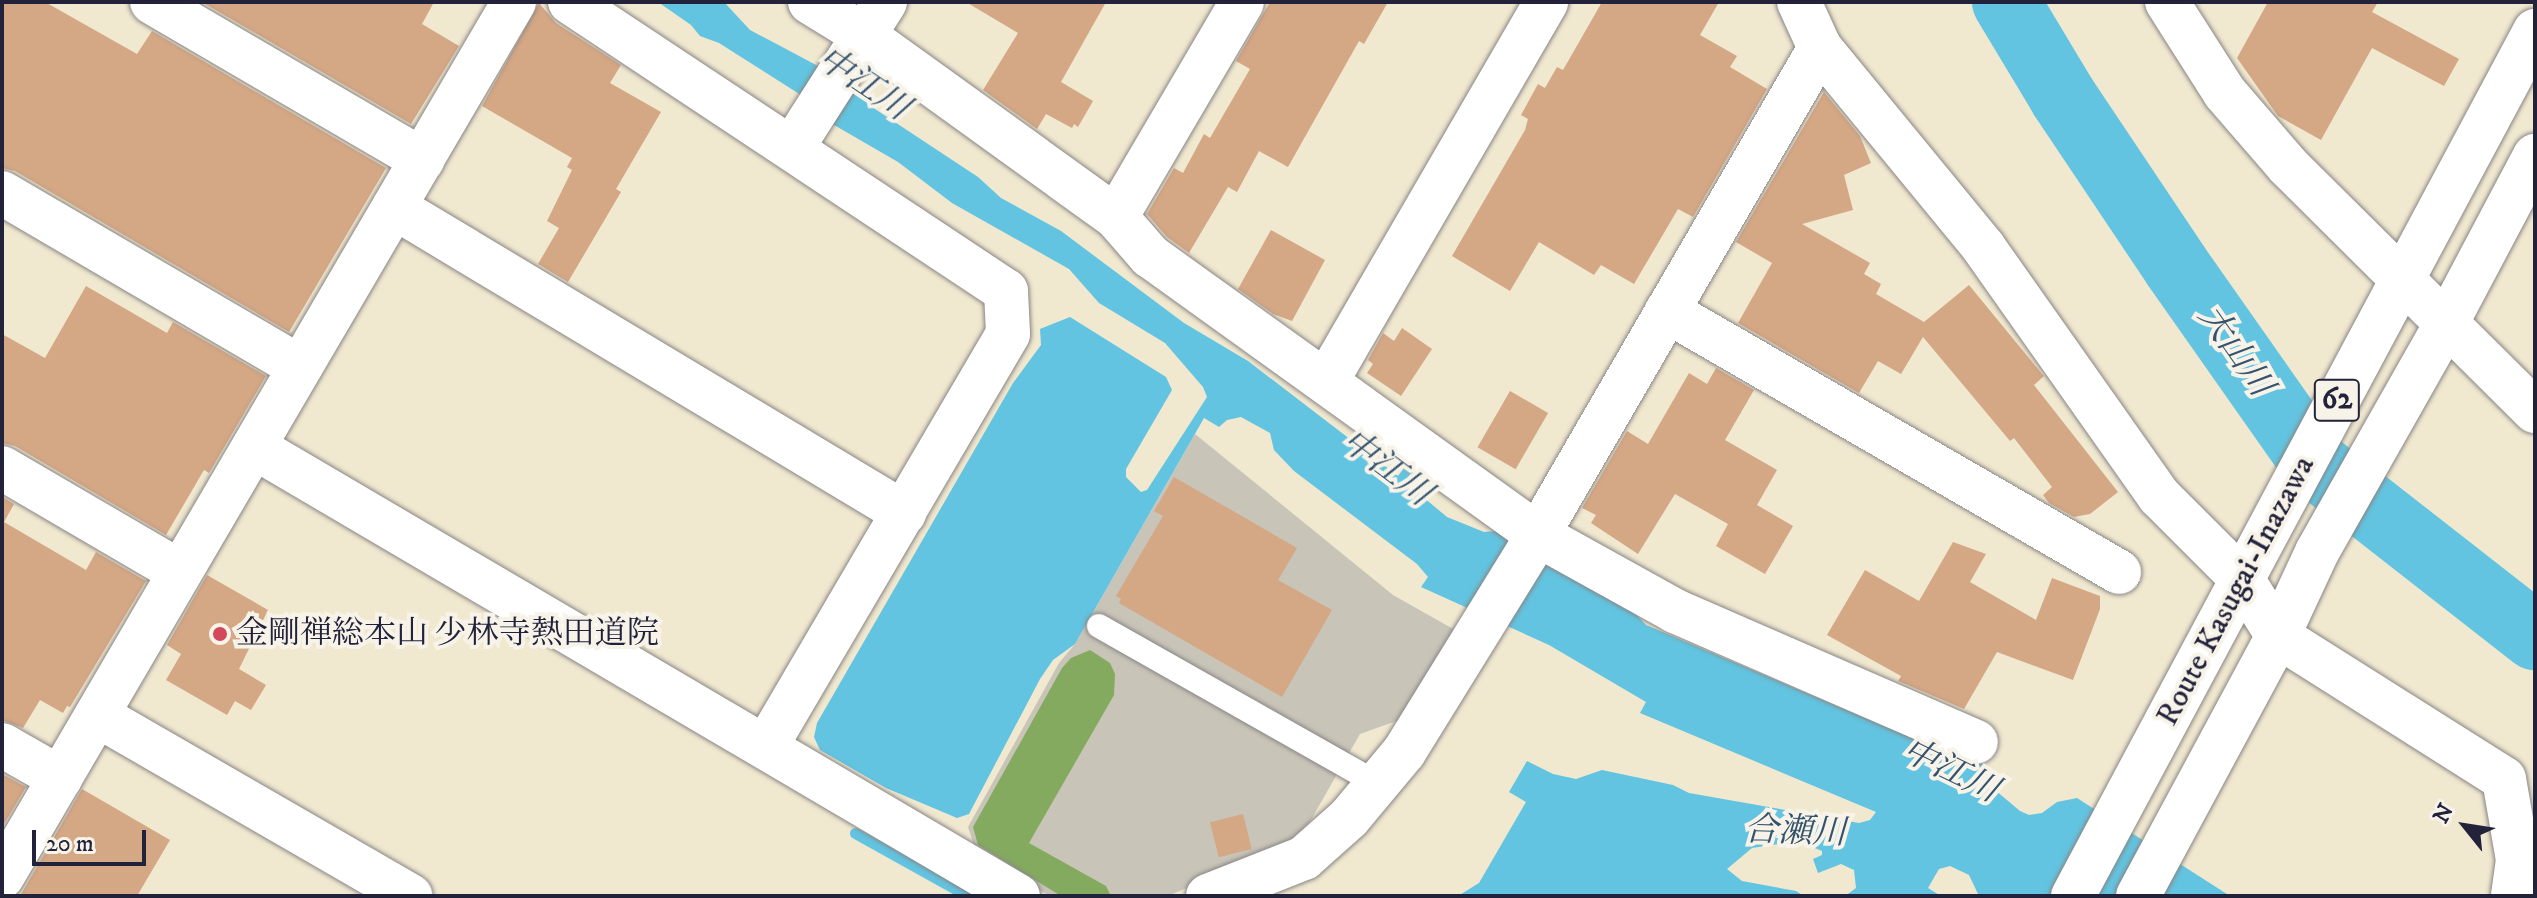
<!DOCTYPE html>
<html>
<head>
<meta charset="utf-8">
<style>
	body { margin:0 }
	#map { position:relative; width:2537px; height:898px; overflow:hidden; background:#f0e8cf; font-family:"IM FELL DW Pica","Noto Serif JP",serif }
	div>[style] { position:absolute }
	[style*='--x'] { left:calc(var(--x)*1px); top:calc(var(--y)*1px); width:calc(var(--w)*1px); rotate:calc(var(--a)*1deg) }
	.industrial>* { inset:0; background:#c8c4b8 }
	.forest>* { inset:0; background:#84aa60 }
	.water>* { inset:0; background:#62c4e0 }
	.stream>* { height:11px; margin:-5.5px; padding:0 5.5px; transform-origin:5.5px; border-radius:5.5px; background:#62c4e0 }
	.river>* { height:68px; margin:-34px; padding:0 34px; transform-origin:34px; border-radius:34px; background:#62c4e0 }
	.building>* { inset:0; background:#d4a785; transform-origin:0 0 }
	.roads { filter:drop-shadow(0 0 2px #898585) drop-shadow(0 0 2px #898585) }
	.lane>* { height:24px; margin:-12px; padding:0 12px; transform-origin:12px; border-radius:12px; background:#fff }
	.street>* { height:44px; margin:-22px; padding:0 22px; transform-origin:22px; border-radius:22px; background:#fff }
	.primary>* { height:44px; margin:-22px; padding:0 22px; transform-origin:22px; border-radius:22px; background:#fff }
	.dots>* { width:22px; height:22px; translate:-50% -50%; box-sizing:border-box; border:4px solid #f7f3e8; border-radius:50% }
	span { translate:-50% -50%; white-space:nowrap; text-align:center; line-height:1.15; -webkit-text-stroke:8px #f7f3e8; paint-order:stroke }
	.shield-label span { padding:2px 6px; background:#f7f3e8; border:2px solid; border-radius:6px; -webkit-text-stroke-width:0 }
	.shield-label { font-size:30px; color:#22223b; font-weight:700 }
	.street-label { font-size:32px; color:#22223b }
	.poi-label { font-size:32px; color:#22223b }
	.left { translate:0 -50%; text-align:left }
	.water-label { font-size:34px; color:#35536d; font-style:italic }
	.frame { position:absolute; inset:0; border:4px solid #22223b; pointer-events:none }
	.north { position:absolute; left:2425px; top:786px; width:80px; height:80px; -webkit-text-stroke:6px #f7f3e8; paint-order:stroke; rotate:300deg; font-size:22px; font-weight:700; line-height:32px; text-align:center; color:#22223b }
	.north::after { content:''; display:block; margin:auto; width:28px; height:36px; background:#22223b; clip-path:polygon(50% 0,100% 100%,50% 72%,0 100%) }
	.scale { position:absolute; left:32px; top:830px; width:114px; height:36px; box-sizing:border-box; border:4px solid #22223b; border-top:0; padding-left:10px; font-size:24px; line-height:28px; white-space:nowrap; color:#22223b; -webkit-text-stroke:6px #f7f3e8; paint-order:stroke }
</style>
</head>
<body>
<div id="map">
	<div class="industrial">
		<i style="clip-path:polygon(1195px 434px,1393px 595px,1455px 630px,1402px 719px,1360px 734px,1300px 839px,1168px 896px,1050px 896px,996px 866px,975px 848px,968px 827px,1059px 663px,1075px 644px)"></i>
	</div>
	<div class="forest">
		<i style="clip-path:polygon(1090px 650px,1110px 663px,1115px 674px,1114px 695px,1029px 843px,1106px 886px,1111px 896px,1061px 896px,978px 845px,973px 827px,1062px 668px,1071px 658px)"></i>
	</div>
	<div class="water">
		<i style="clip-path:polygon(658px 2px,724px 2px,750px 30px,833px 74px,860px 92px,872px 107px,978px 177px,1001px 198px,1061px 231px,1184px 323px,1248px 361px,1398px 476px,1404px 468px,1411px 473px,1405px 482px,1447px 517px,1484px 532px,1496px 531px,1632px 610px,1646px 625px,1910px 737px,1979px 756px,1983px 765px,1979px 784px,1995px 790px,2020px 811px,2029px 815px,2042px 813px,2057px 802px,2077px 798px,2230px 896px,1979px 896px,1969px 875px,1950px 866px,1939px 869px,1928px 888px,1941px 896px,1845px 896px,1856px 888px,1854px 870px,1841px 864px,1818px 873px,1813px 859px,1822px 855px,1822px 851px,1798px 841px,1752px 848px,1727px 869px,1742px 881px,1796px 891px,1804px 896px,1458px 896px,1479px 883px,1526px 802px,1509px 792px,1527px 761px,1553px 774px,1576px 779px,1602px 770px,1673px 785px,1689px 793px,1859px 823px,1870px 820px,1876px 812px,1640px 713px,1646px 702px,1549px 645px,1421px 587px,1428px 577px,1417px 564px,1294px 471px,1274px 450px,1270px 433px,1241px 417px,1227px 420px,1219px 427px,1204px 418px,1075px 644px,1053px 660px,1040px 679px,969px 814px,957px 818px,886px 788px,820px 750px,814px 737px,817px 723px,1013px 383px,1041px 345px,1040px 329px,1070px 317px,1166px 377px,1172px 390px,1126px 469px,1126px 477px,1141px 492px,1147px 490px,1207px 397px,1203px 387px,1165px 343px,1099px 303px,1069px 269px,952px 203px,898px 162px,822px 118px,804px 97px,719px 43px,700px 36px,691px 25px)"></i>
	</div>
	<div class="stream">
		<i style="--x:855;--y:833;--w:129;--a:29.1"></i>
	</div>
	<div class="river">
		<i style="--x:2006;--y:2;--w:111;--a:59"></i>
		<i style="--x:2063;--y:97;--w:203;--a:56.2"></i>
		<i style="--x:2176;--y:266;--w:243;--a:54.9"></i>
		<i style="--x:2316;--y:465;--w:278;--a:38"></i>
	</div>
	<div class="building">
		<i style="clip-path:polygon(2px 2px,45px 2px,137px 54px,152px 31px,386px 168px,289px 332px,15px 171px,2px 168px)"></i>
		<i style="clip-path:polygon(202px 2px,434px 2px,422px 24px,459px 46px,411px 124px)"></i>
		<i style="clip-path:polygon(966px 2px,1106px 2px,1061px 82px,1093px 101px,1078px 127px,1074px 124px,1072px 128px,1046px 114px,1037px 129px,983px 90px,1018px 33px)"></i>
		<i style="clip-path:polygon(1270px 2px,1388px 2px,1364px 44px,1359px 41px,1288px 167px,1259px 151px,1237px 192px,1228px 187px,1189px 253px,1167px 237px,1147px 214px,1174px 168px,1183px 173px,1204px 134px,1210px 138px,1250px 69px,1236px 61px)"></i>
		<i style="clip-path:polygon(1602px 2px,1719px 2px,1700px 35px,1737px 56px,1730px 67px,1767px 89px,1693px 217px,1678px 209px,1634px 284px,1601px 265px,1594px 275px,1539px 242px,1510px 291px,1452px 256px,1525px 130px,1528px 119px,1521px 115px,1538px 84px,1545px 88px,1557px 67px,1563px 70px)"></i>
		<i style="clip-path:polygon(2268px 2px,2378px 2px,2372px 12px,2459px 59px,2444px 86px,2372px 48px,2321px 140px,2278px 116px,2237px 58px)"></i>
		<i style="clip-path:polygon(539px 3px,556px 23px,621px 65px,610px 83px,661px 112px,616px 189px,621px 192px,568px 282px,538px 264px,559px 228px,547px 221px,572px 170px,567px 167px,572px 158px,482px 106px)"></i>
		<i style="clip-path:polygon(1824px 92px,1860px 136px,1871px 163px,1844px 175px,1853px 210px,1802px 224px,1870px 263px,1864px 274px,1881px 284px,1876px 294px,1924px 322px,1969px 285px,2042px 374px,2044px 376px,2034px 385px,2118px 492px,2090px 514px,2074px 517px,2049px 503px,2043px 495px,2052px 487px,2014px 438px,2010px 441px,1923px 337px,1901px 374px,1878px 361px,1859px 393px,1738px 323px,1772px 263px,1736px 242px)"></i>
		<i style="clip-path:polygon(1271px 230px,1325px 260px,1292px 321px,1273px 314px,1238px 289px)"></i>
		<i style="clip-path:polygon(86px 286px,167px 333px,173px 322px,266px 376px,209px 473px,204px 470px,166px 535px,15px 446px,2px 443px,2px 334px,45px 358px)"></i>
		<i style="clip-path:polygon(1402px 328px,1432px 349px,1401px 396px,1367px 373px,1373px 364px,1368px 360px,1383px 333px,1394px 341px)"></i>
		<i style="clip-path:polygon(1716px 368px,1754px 390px,1725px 440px,1777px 470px,1757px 505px,1793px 526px,1765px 574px,1716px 546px,1728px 524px,1675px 494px,1638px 554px,1591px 523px,1596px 515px,1582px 508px,1627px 431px,1648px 444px,1689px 373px,1707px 384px)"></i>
		<i style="left:1510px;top:391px;width:44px;height:65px;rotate:30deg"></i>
		<i style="clip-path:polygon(1174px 477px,1297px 548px,1278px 580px,1332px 610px,1282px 697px,1119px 603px,1121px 599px,1116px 596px,1163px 516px,1154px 511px)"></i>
		<i style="clip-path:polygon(2px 497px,14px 504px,4px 522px,86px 570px,96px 552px,146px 581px,70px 707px,67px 706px,63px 713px,40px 700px,23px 728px,2px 720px)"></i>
		<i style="clip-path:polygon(1953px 542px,1986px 554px,1970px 582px,2036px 620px,2052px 578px,2100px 596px,2100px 609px,2073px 680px,1997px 652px,1964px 709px,1898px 681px,1901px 676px,1827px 635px,1865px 570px,1919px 601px)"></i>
		<i style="clip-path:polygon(207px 575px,268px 610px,239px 669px,266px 685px,251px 710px,235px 701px,227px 715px,166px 680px,181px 654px,167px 645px)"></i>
		<i style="clip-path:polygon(2px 774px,26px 787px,4px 824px,2px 822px)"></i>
		<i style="clip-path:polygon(82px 789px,170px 840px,137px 896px,20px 896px)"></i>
		<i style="left:1243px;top:814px;width:36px;height:34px;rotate:76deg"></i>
	</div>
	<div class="roads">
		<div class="lane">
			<i style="--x:1099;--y:626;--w:319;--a:29.5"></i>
		</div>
		<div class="street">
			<i style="--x:152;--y:2;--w:313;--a:30.3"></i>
			<i style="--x:570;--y:2;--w:523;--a:33.54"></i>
			<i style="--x:1006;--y:291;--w:43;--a:87.3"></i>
			<i style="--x:1008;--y:334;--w:479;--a:120.4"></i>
			<i style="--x:810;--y:2;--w:65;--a:31.7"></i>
			<i style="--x:865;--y:36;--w:309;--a:35.8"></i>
			<i style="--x:1116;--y:217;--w:52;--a:48.9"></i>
			<i style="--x:1150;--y:256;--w:478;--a:35.7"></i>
			<i style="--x:1538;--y:535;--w:157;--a:29"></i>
			<i style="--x:1675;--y:611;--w:328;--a:23.5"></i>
			<i style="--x:1799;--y:2;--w:51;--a:65.5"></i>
			<i style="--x:1820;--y:48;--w:259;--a:50.6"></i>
			<i style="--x:1984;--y:248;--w:304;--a:54.8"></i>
			<i style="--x:2159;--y:496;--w:117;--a:45"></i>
			<i style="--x:2242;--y:579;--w:67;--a:57.7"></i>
			<i style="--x:2278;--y:636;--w:267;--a:32.3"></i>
			<i style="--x:2504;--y:779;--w:82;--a:80.2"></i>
			<i style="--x:2518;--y:860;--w:36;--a:98"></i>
			<i style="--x:2167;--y:2;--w:108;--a:57.5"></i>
			<i style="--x:2225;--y:93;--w:96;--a:49.2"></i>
			<i style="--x:2288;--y:166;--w:348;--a:44.8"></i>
			<i style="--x:792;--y:148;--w:173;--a:-57.5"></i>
			<i style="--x:2;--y:193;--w:345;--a:30.3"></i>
			<i style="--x:394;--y:207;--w:595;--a:30.96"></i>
			<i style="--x:1116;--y:217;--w:249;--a:-59.6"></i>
			<i style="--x:1667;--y:311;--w:522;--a:30"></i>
			<i style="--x:1326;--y:382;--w:439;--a:-59.9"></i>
			<i style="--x:254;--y:447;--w:886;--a:30.44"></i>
			<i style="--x:2;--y:468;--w:206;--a:30.3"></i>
			<i style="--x:97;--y:715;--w:362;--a:30"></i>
			<i style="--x:2;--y:745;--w:67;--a:29.6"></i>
			<i style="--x:2;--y:877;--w:1014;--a:-59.67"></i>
			<i style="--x:1208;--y:896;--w:103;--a:-21.6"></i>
			<i style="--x:1304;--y:858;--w:60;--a:-41.6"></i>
			<i style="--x:1349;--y:818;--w:86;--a:-50.2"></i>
			<i style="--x:1404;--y:752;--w:240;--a:-58.3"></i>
			<i style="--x:1530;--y:548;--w:578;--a:-59.89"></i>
		</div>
		<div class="primary">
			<i style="--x:2073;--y:896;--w:981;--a:-61.89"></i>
			<i style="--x:2138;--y:896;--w:295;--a:-61.7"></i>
			<i style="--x:2278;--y:636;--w:93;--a:-65.1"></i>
			<i style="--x:2317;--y:552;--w:264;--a:-60.5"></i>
			<i style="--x:2447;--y:322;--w:188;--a:-62.1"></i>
		</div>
	</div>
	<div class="dots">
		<i style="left:220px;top:634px;background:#d1495b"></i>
	</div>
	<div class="shield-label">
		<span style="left:2337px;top:400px">62</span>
	</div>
	<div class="street-label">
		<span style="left:2236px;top:591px;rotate:-62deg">Route Kasugai-Inazawa</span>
	</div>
	<div class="poi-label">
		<span class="left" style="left:236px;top:634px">金剛禅総本山 少林寺熱田道院</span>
	</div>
	<div class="water-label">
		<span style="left:863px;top:84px;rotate:34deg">中江川</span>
		<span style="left:2235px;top:351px;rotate:55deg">大山川</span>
		<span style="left:1386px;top:468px;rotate:37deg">中江川</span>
		<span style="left:1950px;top:771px;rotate:26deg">中江川</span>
		<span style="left:1795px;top:832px;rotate:2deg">合瀬川</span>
	</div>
	<div class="frame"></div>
	<div class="north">N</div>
	<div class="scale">20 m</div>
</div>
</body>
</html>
